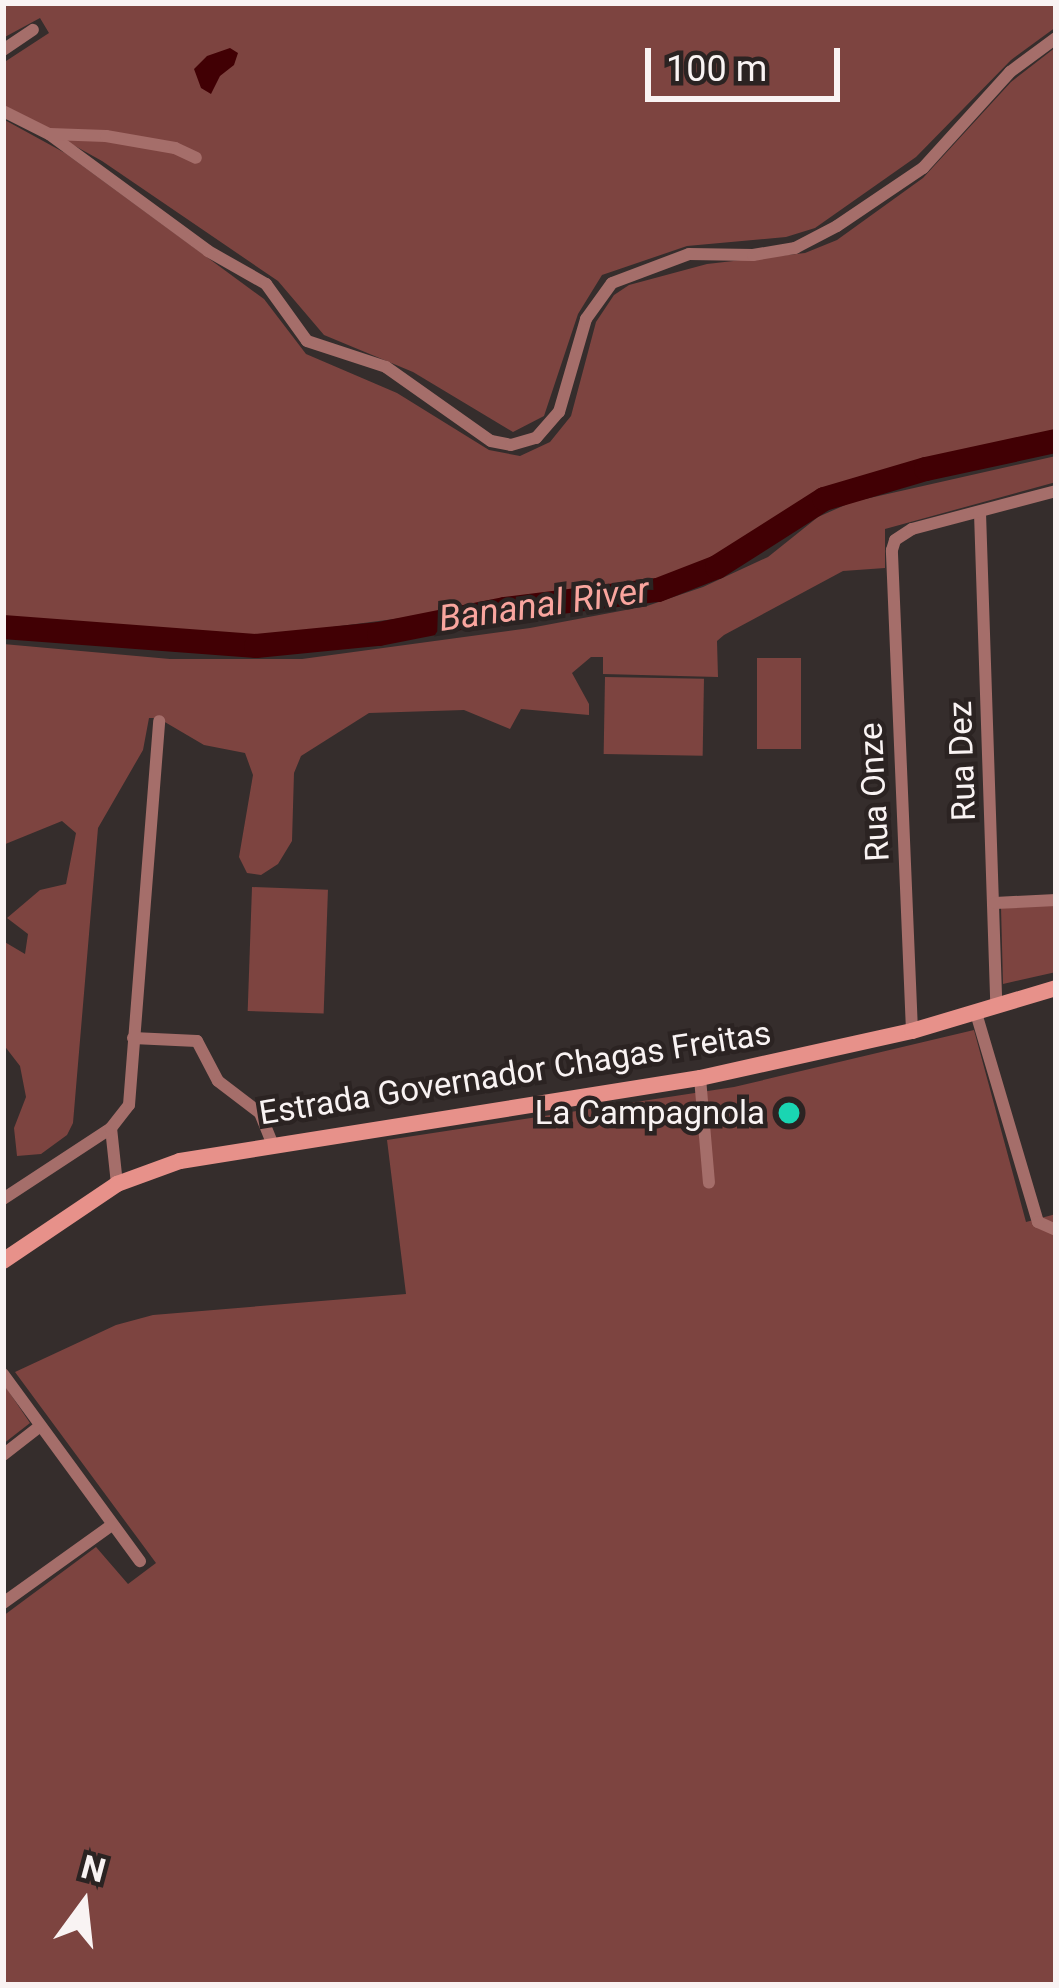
<!DOCTYPE html>
<html>
<head>
<meta charset="utf-8">
<style>
	body { margin:0 }
	#map { position:relative; width:1059px; height:1988px; overflow:hidden; background:#352d2c; font-family:Roboto,sans-serif }
	div>[style] { position:absolute }
	[style*='--x'] { left:calc(var(--x)*1px); top:calc(var(--y)*1px); width:calc(var(--w)*1px); rotate:calc(var(--a)*1deg) }
	.green>* { inset:0; background:#7d4440; transform-origin:0 0 }
	.water>* { inset:0; background:#410004 }
	.river>* { height:24px; margin:-12px; padding:0 12px; transform-origin:12px; border-radius:12px; background:#410004 }
	.minor>* { height:12px; margin:-6px; padding:0 6px; transform-origin:6px; border-radius:6px; background:#a56e6a }
	.secondary>* { height:16px; margin:-8px; padding:0 8px; transform-origin:8px; border-radius:8px; background:#e7918a }
	.dots>* { width:33px; height:33px; translate:-50% -50%; box-sizing:border-box; border:6px solid #2b2322; border-radius:50% }
	span { translate:-50% -50%; white-space:nowrap; text-align:center; line-height:1.15; -webkit-text-stroke:9px #2b2322; paint-order:stroke }
	.street-label { font-size:33px; color:#f9f3f3 }
	.poi-label { font-size:33px; color:#f9f3f3 }
	.right { translate:-100% -50%; text-align:right }
	.water-label { font-size:36px; color:#f9a59e; font-style:italic }
	.frame { position:absolute; inset:0; border:6px solid #f9f3f3; pointer-events:none }
	.north { position:absolute; left:24px; top:1844px; width:120px; height:120px; -webkit-text-stroke:9px #2b2322; paint-order:stroke; rotate:15deg; font-size:33px; font-weight:700; line-height:48px; text-align:center; color:#f9f3f3 }
	.north::after { content:''; display:block; margin:auto; width:42px; height:54px; background:#f9f3f3; clip-path:polygon(50% 0,100% 100%,50% 72%,0 100%) }
	.scale { position:absolute; left:645px; top:48px; width:195px; height:54px; box-sizing:border-box; border:6px solid #f9f3f3; border-top:0; padding-left:15px; font-size:36px; line-height:42px; white-space:nowrap; color:#f9f3f3; -webkit-text-stroke:9px #2b2322; paint-order:stroke }
</style>
</head>
<body>
<div id="map">
	<div class="green">
		<i style="clip-path:polygon(3px 3px,1056px 3px,1056px 27px,1011px 60px,916px 157px,815px 228px,786px 237px,687px 246px,602px 275px,578px 314px,544px 416px,513px 432px,413px 372px,324px 335px,278px 281px,102px 161px,3px 106px,3px 63px,49px 33px,40px 18px,3px 38px)"></i>
		<i style="clip-path:polygon(1056px 47px,1056px 433px,828px 486px,712px 557px,668px 578px,619px 590px,263px 636px,3px 617px,3px 119px,65px 153px,264px 299px,306px 354px,397px 393px,489px 450px,520px 456px,550px 442px,571px 416px,596px 322px,614px 295px,629px 285px,707px 264px,805px 253px,837px 240px,923px 178px,1011px 82px)"></i>
		<i style="clip-path:polygon(1056px 456px,1056px 482px,885px 529px,885px 568px,843px 571px,724px 635px,717px 641px,718px 677px,603px 674px,603px 657px,591px 657px,572px 673px,589px 704px,589px 715px,521px 709px,510px 729px,464px 710px,369px 713px,301px 756px,294px 773px,292px 841px,278px 864px,261px 875px,247px 873px,239px 857px,253px 775px,245px 753px,204px 745px,158px 718px,149px 718px,143px 750px,98px 828px,73px 1123px,67px 1135px,41px 1154px,17px 1156px,14px 1128px,26px 1097px,20px 1066px,3px 1044px,3px 941px,25px 954px,28px 934px,7px 918px,40px 890px,66px 884px,76px 833px,62px 821px,3px 845px,3px 644px,170px 659px,302px 659px,530px 628px,647px 606px,703px 587px,768px 557px,818px 517px,852px 502px)"></i>
		<i style="left:757px;top:658px;width:44px;height:91px"></i>
		<i style="left:605px;top:677px;width:99px;height:77px;rotate:1deg"></i>
		<i style="left:252px;top:887px;width:76px;height:124px;rotate:2deg"></i>
		<i style="clip-path:polygon(1056px 903px,1056px 972px,1003px 984px,1001px 907px)"></i>
		<i style="clip-path:polygon(974px 1030px,1026px 1222px,1056px 1214px,1056px 1985px,3px 1985px,3px 1616px,96px 1547px,128px 1584px,156px 1563px,15px 1372px,116px 1325px,153px 1315px,406px 1294px,387px 1140px,734px 1087px)"></i>
		<i style="clip-path:polygon(3px 1383px,30px 1423px,3px 1444px)"></i>
	</div>
	<div class="water">
		<i style="clip-path:polygon(230px 48px,238px 53px,234px 65px,220px 76px,211px 94px,201px 88px,194px 69px,207px 56px)"></i>
	</div>
	<div class="river">
		<i style="--x:3;--y:627;--w:254;--a:4.3"></i>
		<i style="--x:256;--y:646;--w:124;--a:-5.6"></i>
		<i style="--x:379;--y:634;--w:128;--a:-11.2"></i>
		<i style="--x:505;--y:609;--w:154;--a:-7.1"></i>
		<i style="--x:658;--y:590;--w:63;--a:-21.3"></i>
		<i style="--x:717;--y:567;--w:127;--a:-32.4"></i>
		<i style="--x:824;--y:499;--w:106;--a:-16.4"></i>
		<i style="--x:926;--y:469;--w:133;--a:-12.2"></i>
	</div>
	<div class="minor">
		<i style="--x:3;--y:50;--w:36;--a:-34"></i>
		<i style="--x:3;--y:111;--w:51;--a:26.6"></i>
		<i style="--x:49;--y:134;--w:197;--a:36.3"></i>
		<i style="--x:208;--y:251;--w:67;--a:29.6"></i>
		<i style="--x:266;--y:284;--w:70;--a:54.3"></i>
		<i style="--x:307;--y:341;--w:83;--a:18.2"></i>
		<i style="--x:386;--y:367;--w:128;--a:35.2"></i>
		<i style="--x:491;--y:441;--w:20;--a:11"></i>
		<i style="--x:511;--y:445;--w:26;--a:-16"></i>
		<i style="--x:536;--y:438;--w:35;--a:-49"></i>
		<i style="--x:559;--y:412;--w:97;--a:-73.8"></i>
		<i style="--x:586;--y:319;--w:44;--a:-54.2"></i>
		<i style="--x:612;--y:283;--w:82;--a:-20.6"></i>
		<i style="--x:689;--y:254;--w:64;--a:0.9"></i>
		<i style="--x:753;--y:255;--w:43;--a:-9.5"></i>
		<i style="--x:795;--y:248;--w:47;--a:-27.6"></i>
		<i style="--x:837;--y:226;--w:104;--a:-34"></i>
		<i style="--x:923;--y:168;--w:130;--a:-47.8"></i>
		<i style="--x:1010;--y:72;--w:57;--a:-36.5"></i>
		<i style="--x:50;--y:134;--w:56;--a:2"></i>
		<i style="--x:106;--y:136;--w:70;--a:9.9"></i>
		<i style="--x:175;--y:148;--w:23;--a:25"></i>
		<i style="--x:980;--y:513;--w:494;--a:88.1"></i>
		<i style="--x:995;--y:903;--w:61;--a:-2.8"></i>
		<i style="--x:976;--y:1013;--w:218;--a:73.5"></i>
		<i style="--x:1038;--y:1222;--w:20;--a:24"></i>
		<i style="--x:912;--y:1031;--w:481;--a:-92.4"></i>
		<i style="--x:892;--y:550;--w:10;--a:-73"></i>
		<i style="--x:895;--y:540;--w:20;--a:-33"></i>
		<i style="--x:912;--y:529;--w:149;--a:-14.8"></i>
		<i style="--x:133;--y:1038;--w:64;--a:2.7"></i>
		<i style="--x:197;--y:1041;--w:45;--a:62.3"></i>
		<i style="--x:218;--y:1081;--w:53;--a:37.3"></i>
		<i style="--x:260;--y:1113;--w:31;--a:68"></i>
		<i style="--x:700;--y:1078;--w:105;--a:85.1"></i>
		<i style="--x:111;--y:1128;--w:56;--a:83.9"></i>
		<i style="--x:3;--y:1199;--w:129;--a:-33.3"></i>
		<i style="--x:111;--y:1128;--w:29;--a:-52"></i>
		<i style="--x:129;--y:1105;--w:385;--a:-85.5"></i>
		<i style="--x:3;--y:1374;--w:232;--a:53.8"></i>
		<i style="--x:3;--y:1455;--w:46;--a:-37.9"></i>
		<i style="--x:3;--y:1603;--w:134;--a:-35.6"></i>
	</div>
	<div class="secondary">
		<i style="--x:3;--y:1261;--w:138;--a:-34"></i>
		<i style="--x:117;--y:1184;--w:67;--a:-20.1"></i>
		<i style="--x:180;--y:1161;--w:527;--a:-9.07"></i>
		<i style="--x:700;--y:1078;--w:217;--a:-12.5"></i>
		<i style="--x:912;--y:1031;--w:150;--a:-16.6"></i>
	</div>
	<div class="dots">
		<i style="left:789px;top:1113px;background:#1ad5b2"></i>
	</div>
	<div class="street-label">
		<span style="left:962px;top:761px;rotate:-92deg">Rua Dez</span>
		<span style="left:874px;top:792px;rotate:-93deg">Rua Onze</span>
		<span style="left:515px;top:1073px;rotate:-9deg">Estrada Governador Chagas Freitas</span>
	</div>
	<div class="poi-label">
		<span class="right" style="left:765px;top:1113px">La Campagnola</span>
	</div>
	<div class="water-label">
		<span style="left:544px;top:605px;rotate:-8deg">Bananal River</span>
	</div>
	<div class="frame"></div>
	<div class="north">N</div>
	<div class="scale">100 m</div>
</div>
</body>
</html>
